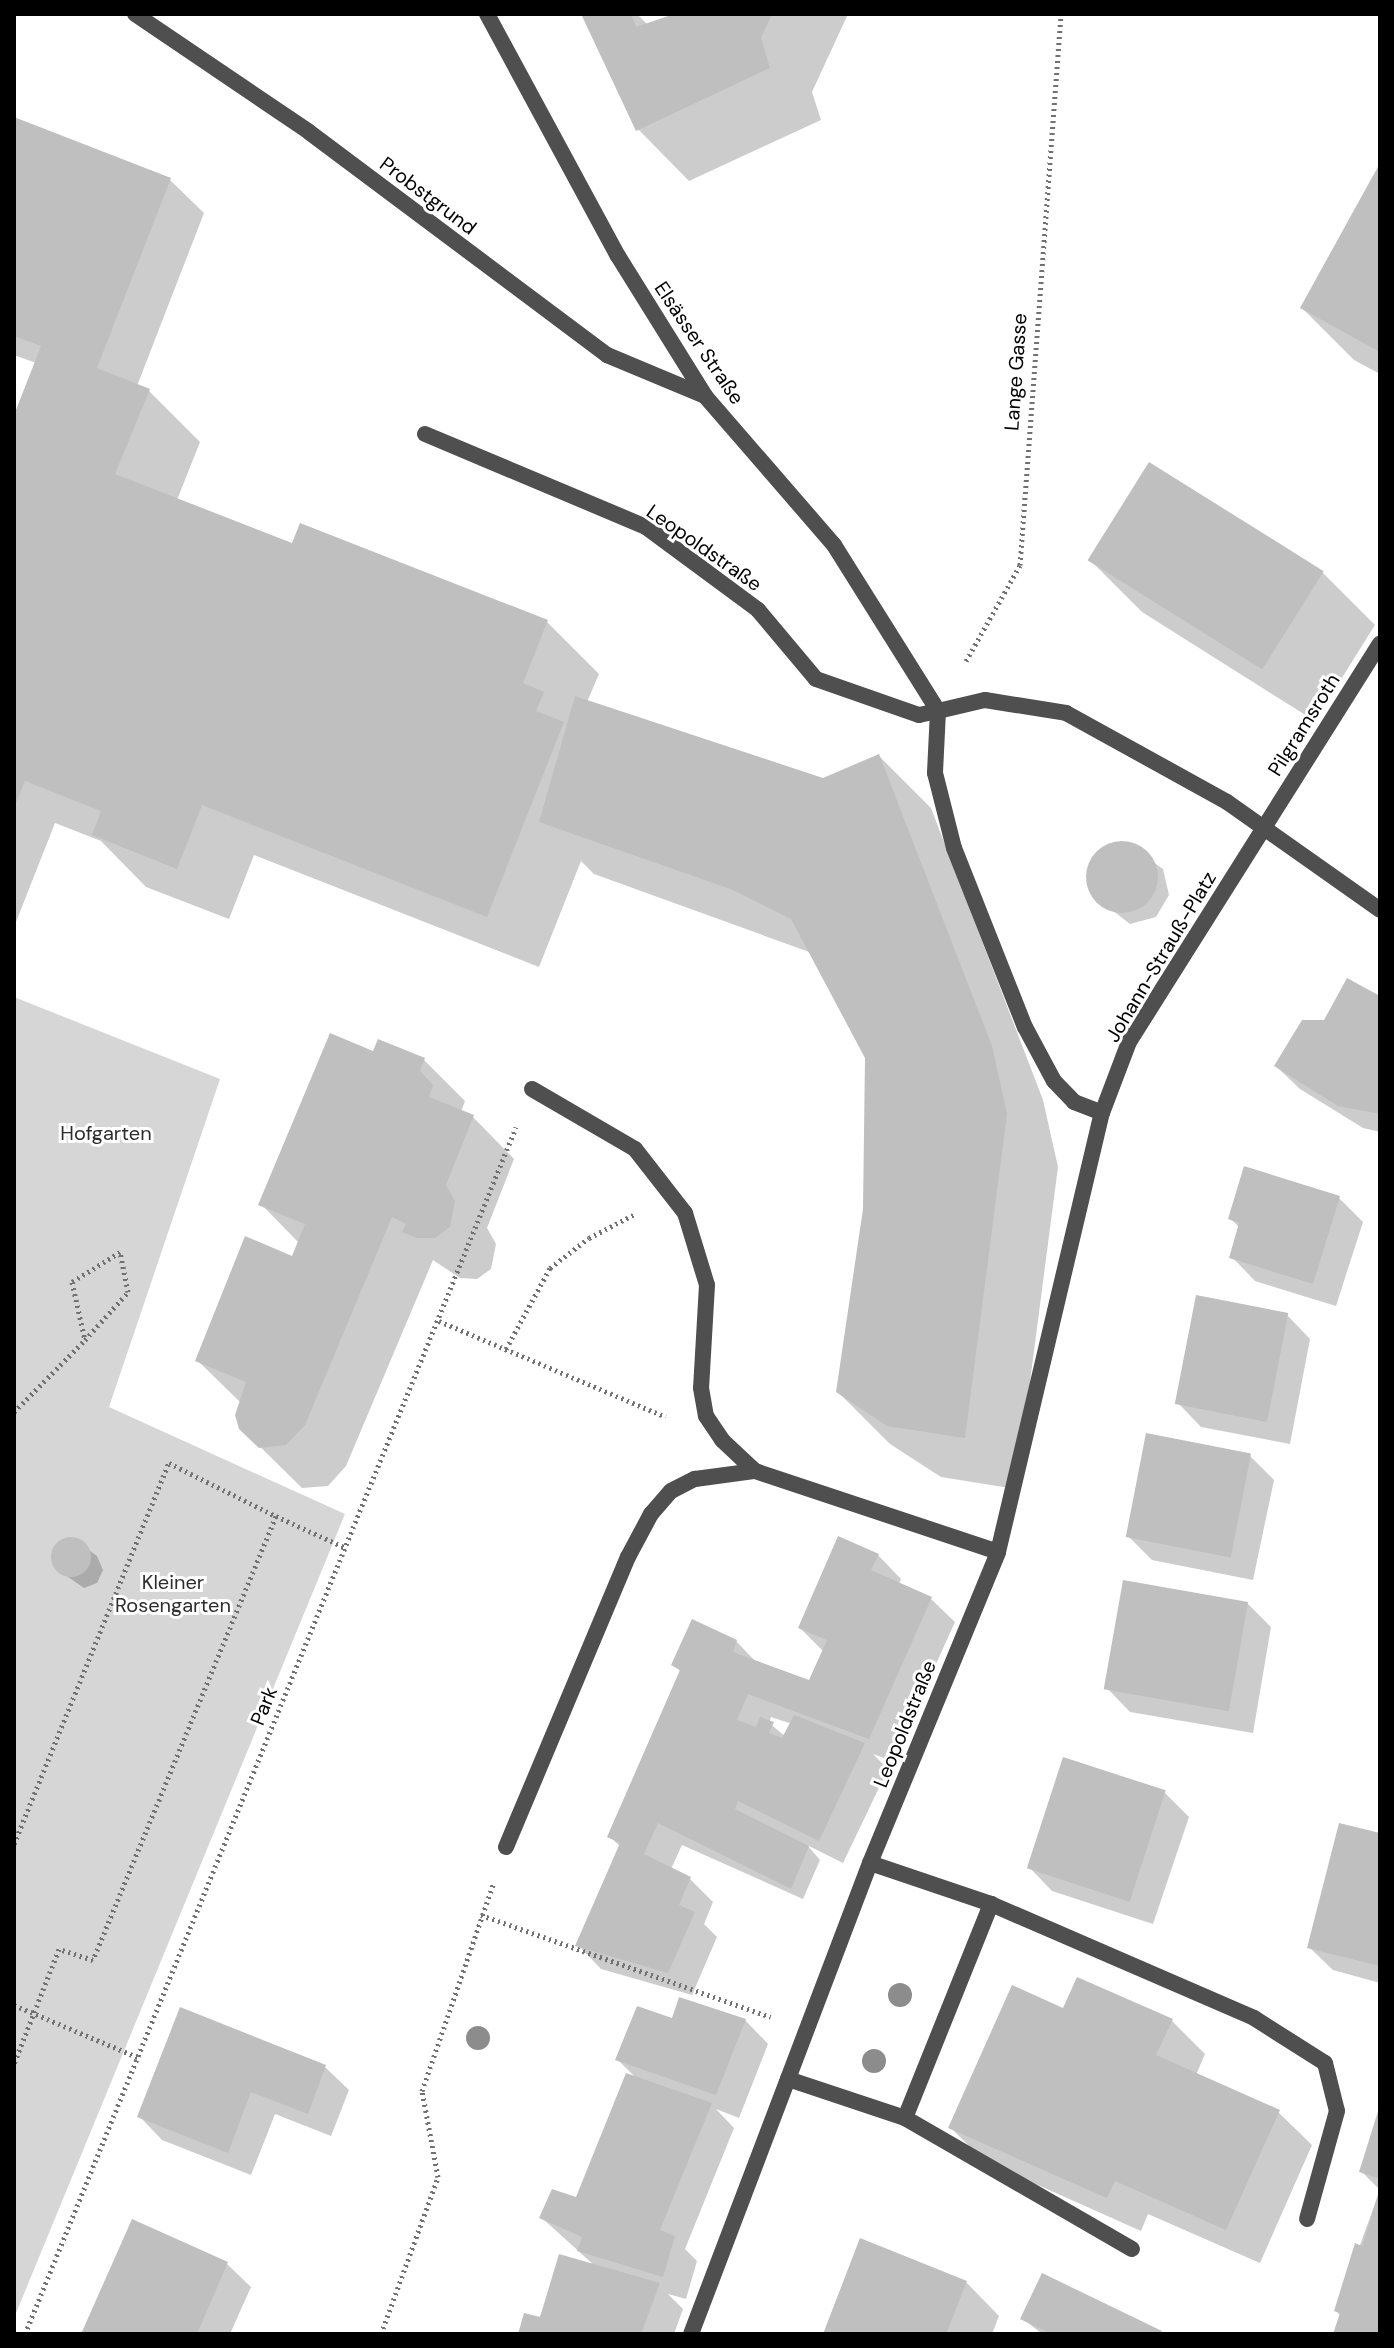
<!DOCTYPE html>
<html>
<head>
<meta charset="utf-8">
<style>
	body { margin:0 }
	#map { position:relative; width:1394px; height:2348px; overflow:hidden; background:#fff; font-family:"DM Sans",sans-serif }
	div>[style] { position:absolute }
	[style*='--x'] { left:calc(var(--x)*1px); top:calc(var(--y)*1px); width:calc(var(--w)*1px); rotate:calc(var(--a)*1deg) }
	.green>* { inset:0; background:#d6d6d6 }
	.shadow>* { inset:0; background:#0003 }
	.building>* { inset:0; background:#bfbfbf; transform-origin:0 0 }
	.round { border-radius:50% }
	.path>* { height:5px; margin-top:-2.5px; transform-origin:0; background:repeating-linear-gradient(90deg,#717171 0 2px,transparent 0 6px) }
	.service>* { height:16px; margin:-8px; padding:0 8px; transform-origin:8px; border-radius:8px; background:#4f4f4f }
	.minor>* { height:16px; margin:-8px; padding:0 8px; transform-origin:8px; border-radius:8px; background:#4f4f4f }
	.trees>* { width:24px; height:24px; margin:-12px; border-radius:50%; background:#8c8c8c }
	span { translate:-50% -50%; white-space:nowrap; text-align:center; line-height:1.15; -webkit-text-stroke:6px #fff; paint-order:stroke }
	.street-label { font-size:20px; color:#000 }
	.park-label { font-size:20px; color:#2d2d2d }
	.frame { position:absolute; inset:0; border:16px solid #000; pointer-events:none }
</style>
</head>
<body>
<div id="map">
	<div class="green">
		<i style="clip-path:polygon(14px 997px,220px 1079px,109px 1407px,345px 1514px,14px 2318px)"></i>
	</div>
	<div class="shadow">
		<i style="clip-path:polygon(594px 14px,637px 14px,648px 25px,680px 14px,848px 14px,812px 92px,821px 120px,689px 181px,638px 129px,585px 17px)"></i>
		<i style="clip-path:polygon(14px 119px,170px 180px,204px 213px,137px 386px,148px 390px,200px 442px,177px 500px,293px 545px,547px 622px,599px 674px,587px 702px,823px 780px,879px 756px,931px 808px,1043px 1100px,1058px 1167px,1016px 1489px,941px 1477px,890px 1444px,838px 1392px,865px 1209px,867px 1058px,812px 953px,594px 874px,581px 861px,539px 967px,254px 855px,229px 919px,146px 887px,101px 841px,55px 823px,14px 927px,14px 421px,36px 363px,14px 355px)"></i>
		<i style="clip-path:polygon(1380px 167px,1380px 374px,1354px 360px,1302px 308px)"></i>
		<i style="clip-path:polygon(1150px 464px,1323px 573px,1375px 625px,1315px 721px,1142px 612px,1090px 560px)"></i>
		<i style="clip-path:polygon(1127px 843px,1163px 869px,1169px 895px,1156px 917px,1130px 924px,1095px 897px,1088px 872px,1102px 849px)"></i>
		<i style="clip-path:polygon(1380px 1001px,1380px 1132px,1363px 1128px,1300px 1089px,1276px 1066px,1325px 1022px)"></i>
		<i style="clip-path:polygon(374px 1054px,424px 1060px,465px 1101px,461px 1112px,473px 1117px,514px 1159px,487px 1228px,496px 1244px,491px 1269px,477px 1279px,460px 1278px,433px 1260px,346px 1466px,328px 1486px,302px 1488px,241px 1428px,241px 1403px,197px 1360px,293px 1258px,299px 1243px,261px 1204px)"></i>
		<i style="clip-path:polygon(1339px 1198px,1363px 1222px,1336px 1306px,1255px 1281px,1232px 1257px,1240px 1228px,1231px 1219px)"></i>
		<i style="clip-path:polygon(1287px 1315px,1310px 1339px,1290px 1444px,1201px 1427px,1178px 1403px)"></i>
		<i style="clip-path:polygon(1250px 1456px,1274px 1480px,1253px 1580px,1152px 1560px,1128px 1536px)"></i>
		<i style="clip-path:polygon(72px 1538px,97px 1556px,103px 1570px,97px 1583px,84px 1588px,58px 1570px,53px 1557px,58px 1544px)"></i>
		<i style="clip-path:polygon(evenodd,878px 1555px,901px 1579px,899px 1584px,931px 1599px,955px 1622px,892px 1761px,873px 1754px,888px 1769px,843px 1863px,807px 1845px,820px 1860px,803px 1899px,682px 1845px,671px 1869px,690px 1879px,713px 1902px,704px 1924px,717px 1937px,692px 1995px,601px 1969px,578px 1945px,621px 1847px,610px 1837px,681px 1672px,674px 1665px,736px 1641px,758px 1664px,810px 1683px,824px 1652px,800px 1628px,878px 1555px,771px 1717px,792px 1724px,785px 1736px,769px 1723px,771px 1717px)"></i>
		<i style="clip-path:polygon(1247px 1603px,1271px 1627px,1253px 1733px,1130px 1712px,1107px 1688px)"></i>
		<i style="clip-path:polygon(1165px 1793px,1189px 1817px,1153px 1924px,1052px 1891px,1029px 1867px)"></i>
		<i style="clip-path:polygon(1380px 1835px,1380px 1983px,1333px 1970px,1309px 1947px)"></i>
		<i style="clip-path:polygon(1064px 2010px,1172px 2021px,1205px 2054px,1196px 2075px,1278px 2112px,1312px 2145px,1260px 2263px,1148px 2214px,1141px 2231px,984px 2161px,951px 2128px)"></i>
		<i style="clip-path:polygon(674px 2020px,745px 2020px,768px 2044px,739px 2118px,716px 2109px,734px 2128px,685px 2249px,697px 2261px,686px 2299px,668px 2294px,683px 2309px,674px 2334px,520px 2334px,596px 2267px,542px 2218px,577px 2200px,637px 2079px,618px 2060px)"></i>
		<i style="clip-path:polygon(325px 2067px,349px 2090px,331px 2136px,275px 2114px,251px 2175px,162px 2140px,139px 2116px)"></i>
		<i style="clip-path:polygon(1380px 2112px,1380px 2190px,1361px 2171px)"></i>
		<i style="clip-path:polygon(1380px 2190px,1380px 2334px,1335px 2334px,1341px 2316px,1336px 2311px)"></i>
		<i style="clip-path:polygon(227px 2264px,251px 2287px,230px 2334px,83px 2334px)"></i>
		<i style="clip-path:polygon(966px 2282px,999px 2316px,992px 2334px,825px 2334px)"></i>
		<i style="clip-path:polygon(1022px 2318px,1161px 2332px,1163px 2334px,1042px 2334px)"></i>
	</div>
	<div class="building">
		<i style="clip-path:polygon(631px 14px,636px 27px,674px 14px,772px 14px,761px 38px,770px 68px,636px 131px,582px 16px)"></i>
		<i style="clip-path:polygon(14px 117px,171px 178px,97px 368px,150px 389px,115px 474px,292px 543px,300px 523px,548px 620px,523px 683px,544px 692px,536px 711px,564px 722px,487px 917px,202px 805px,177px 869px,92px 835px,101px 811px,25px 781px,14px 808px,14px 415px,41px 346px,14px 336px)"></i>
		<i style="clip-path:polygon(1380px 163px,1380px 352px,1300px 308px)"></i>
		<i style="left:1149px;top:462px;width:206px;height:116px;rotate:32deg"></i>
		<i style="clip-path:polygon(575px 696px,823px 778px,879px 754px,992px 1046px,1007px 1114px,965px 1438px,887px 1426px,836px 1392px,863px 1209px,865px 1058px,791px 919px,733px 890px,539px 822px)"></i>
		<i class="round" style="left:1086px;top:841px;width:72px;height:72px"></i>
		<i style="clip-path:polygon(1347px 978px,1380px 996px,1380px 1114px,1338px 1106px,1274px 1066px,1302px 1020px,1324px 1020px)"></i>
		<i style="clip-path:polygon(330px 1033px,373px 1051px,378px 1039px,425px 1058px,420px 1071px,433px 1085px,429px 1097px,474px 1115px,446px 1185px,455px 1201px,450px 1227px,435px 1238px,417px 1238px,402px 1232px,406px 1224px,392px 1217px,305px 1425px,286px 1445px,259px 1448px,239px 1429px,235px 1415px,246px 1382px,195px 1361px,245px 1236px,292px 1256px,305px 1224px,258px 1205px)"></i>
		<i style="clip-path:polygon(1244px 1166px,1340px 1196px,1313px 1284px,1229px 1258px,1239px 1223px,1228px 1219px)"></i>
		<i style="left:1196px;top:1295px;width:94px;height:111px;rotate:11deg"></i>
		<i style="left:1146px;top:1433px;width:107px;height:106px;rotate:11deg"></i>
		<i style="clip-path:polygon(838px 1536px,879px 1554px,871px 1570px,932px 1597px,869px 1739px,748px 1694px,737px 1720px,756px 1727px,760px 1717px,774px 1722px,769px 1733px,782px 1738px,794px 1715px,865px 1743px,819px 1841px,738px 1801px,735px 1809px,809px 1846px,791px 1889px,658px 1823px,644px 1854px,691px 1877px,679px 1905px,695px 1912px,668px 1973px,575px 1946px,620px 1843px,607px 1837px,680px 1670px,671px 1665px,692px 1619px,737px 1640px,733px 1652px,809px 1680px,827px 1640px,798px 1628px)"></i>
		<i class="round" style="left:51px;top:1537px;width:40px;height:40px"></i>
		<i style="left:1123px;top:1580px;width:127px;height:111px;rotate:10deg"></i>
		<i style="left:1063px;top:1757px;width:108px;height:117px;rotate:18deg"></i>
		<i style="clip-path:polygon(1339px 1823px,1380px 1833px,1380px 1966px,1307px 1948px)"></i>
		<i style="clip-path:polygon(1077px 1977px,1173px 2019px,1156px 2055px,1280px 2110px,1226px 2230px,1115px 2181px,1107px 2198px,948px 2128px,1012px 1985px,1063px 2008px)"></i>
		<i style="clip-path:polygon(679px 1997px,746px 2019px,716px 2095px,615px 2060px,637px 2006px,672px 2018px)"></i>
		<i style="clip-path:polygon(180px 2007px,326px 2065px,308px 2114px,251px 2092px,228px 2153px,137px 2117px)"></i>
		<i style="clip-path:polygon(626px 2073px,712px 2103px,660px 2230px,675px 2236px,663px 2277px,577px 2251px,582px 2237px,539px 2218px,552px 2189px,576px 2197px)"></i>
		<i style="clip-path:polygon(1379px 2108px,1380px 2108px,1380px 2179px,1359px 2172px)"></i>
		<i style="clip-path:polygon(1380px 2188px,1380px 2334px,1333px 2334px,1340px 2313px,1334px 2311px,1355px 2243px,1362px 2246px)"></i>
		<i style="clip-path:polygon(132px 2219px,228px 2262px,197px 2334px,81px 2334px)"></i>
		<i style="clip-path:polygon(860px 2238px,967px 2281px,946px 2334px,823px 2334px)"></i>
		<i style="clip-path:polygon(559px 2254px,660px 2283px,641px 2334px,518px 2334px,524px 2313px,540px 2317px)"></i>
		<i style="clip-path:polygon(1042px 2273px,1162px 2331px,1160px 2334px,1051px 2334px,1020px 2319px)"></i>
	</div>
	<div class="path">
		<i style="--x:966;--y:661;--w:110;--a:-60.6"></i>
		<i style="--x:1020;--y:565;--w:553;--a:-85.74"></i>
		<i style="--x:439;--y:1321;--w:246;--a:22.9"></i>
		<i style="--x:506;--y:1349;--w:92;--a:-61.5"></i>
		<i style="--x:550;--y:1268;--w:49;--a:-37.6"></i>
		<i style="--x:589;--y:1238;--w:52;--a:-27.6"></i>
		<i style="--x:14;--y:1412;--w:101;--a:-45.4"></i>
		<i style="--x:85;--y:1340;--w:64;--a:-48.1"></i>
		<i style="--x:128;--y:1292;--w:41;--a:-101.3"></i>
		<i style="--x:120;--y:1252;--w:57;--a:148"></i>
		<i style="--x:72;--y:1282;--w:59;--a:77.4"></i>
		<i style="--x:276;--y:1516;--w:77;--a:24.6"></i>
		<i style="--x:14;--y:1844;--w:411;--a:-67.9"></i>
		<i style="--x:169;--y:1463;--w:119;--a:26.4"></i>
		<i style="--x:276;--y:1516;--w:480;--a:112.4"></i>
		<i style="--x:93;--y:1960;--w:36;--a:-162"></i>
		<i style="--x:59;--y:1949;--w:123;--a:111.4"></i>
		<i style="--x:481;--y:1915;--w:307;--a:19.4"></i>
		<i style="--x:14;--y:2005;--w:134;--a:22.9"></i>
		<i style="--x:25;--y:2334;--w:1303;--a:-67.86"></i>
		<i style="--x:381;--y:2334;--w:167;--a:-70"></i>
		<i style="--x:438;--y:2177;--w:87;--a:-100.5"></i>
		<i style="--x:422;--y:2091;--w:221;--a:-71"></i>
	</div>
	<div class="service">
		<i style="--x:425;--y:434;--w:240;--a:22.8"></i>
		<i style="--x:646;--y:527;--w:139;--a:36.5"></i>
		<i style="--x:758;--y:610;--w:90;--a:50"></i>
		<i style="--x:816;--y:679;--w:109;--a:19.3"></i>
		<i style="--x:919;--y:715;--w:19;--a:-12"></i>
		<i style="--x:938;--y:711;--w:62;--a:92.8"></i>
		<i style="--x:935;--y:773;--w:77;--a:75.8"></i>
		<i style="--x:954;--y:848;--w:193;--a:68.4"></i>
		<i style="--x:1025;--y:1027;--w:61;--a:61.8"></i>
		<i style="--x:1054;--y:1081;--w:29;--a:46"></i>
		<i style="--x:1074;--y:1102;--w:30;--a:21"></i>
		<i style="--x:870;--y:1863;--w:128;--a:18.7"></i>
		<i style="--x:991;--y:1904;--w:287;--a:23.4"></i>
		<i style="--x:1254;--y:2018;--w:84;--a:32.4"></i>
		<i style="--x:1325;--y:2063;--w:49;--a:76"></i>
		<i style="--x:1337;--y:2111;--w:112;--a:105.5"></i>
		<i style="--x:788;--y:2079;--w:123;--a:18.4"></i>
		<i style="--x:905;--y:2118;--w:262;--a:30"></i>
		<i style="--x:905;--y:2118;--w:231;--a:-68.1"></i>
	</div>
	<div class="minor">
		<i style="--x:135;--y:14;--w:210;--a:34.1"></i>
		<i style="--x:309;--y:132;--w:372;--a:36.8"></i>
		<i style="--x:607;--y:355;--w:106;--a:22.7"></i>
		<i style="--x:487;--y:14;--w:275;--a:61.6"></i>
		<i style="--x:618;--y:256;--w:165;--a:58.1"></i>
		<i style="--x:705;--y:396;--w:197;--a:49.1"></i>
		<i style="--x:834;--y:545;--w:196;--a:57.9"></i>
		<i style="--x:938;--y:711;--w:48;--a:-13.2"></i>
		<i style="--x:985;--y:700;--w:82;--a:9.1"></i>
		<i style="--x:1066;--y:713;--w:184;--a:28.9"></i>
		<i style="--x:1227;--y:802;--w:187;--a:35.2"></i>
		<i style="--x:532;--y:1089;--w:119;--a:30.2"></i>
		<i style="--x:635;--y:1149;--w:81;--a:52"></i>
		<i style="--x:685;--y:1213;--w:75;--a:73"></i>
		<i style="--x:707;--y:1285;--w:103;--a:93.3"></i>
		<i style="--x:701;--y:1388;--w:28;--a:80"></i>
		<i style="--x:706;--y:1416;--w:29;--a:56"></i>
		<i style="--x:722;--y:1440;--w:45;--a:43.2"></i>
		<i style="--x:755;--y:1471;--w:256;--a:18.4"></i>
		<i style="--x:506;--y:1847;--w:315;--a:-67.2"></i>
		<i style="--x:628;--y:1557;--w:49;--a:-61.9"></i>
		<i style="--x:651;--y:1514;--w:30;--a:-49"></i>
		<i style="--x:671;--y:1491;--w:27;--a:-27"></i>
		<i style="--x:695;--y:1479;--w:61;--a:-7.6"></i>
		<i style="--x:691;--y:2334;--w:504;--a:-69.19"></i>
		<i style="--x:870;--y:1863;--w:336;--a:-67.6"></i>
		<i style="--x:998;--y:1552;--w:451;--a:-76.7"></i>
		<i style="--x:1102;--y:1113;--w:76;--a:-69.2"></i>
		<i style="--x:1129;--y:1042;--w:471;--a:-57.8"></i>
	</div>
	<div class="trees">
		<i style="left:900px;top:1995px"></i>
		<i style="left:478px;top:2038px"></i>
		<i style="left:874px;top:2061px"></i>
	</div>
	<div class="street-label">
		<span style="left:428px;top:196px;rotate:37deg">Probstgrund</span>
		<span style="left:699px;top:343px;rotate:56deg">Elsässer Straße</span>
		<span style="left:1016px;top:372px;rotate:-86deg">Lange Gasse</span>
		<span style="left:704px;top:548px;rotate:35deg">Leopoldstraße</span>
		<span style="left:1304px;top:725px;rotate:-58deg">Pilgramsroth</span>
		<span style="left:1161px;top:957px;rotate:-59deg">Johann-Strauß-Platz</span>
		<span style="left:264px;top:1706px;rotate:-68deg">Park</span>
		<span style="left:905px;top:1724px;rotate:-68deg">Leopoldstraße</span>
	</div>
	<div class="park-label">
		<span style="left:106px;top:1133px">Hofgarten</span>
		<span style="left:173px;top:1594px">Kleiner<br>Rosengarten</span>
	</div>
	<div class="frame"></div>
</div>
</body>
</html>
